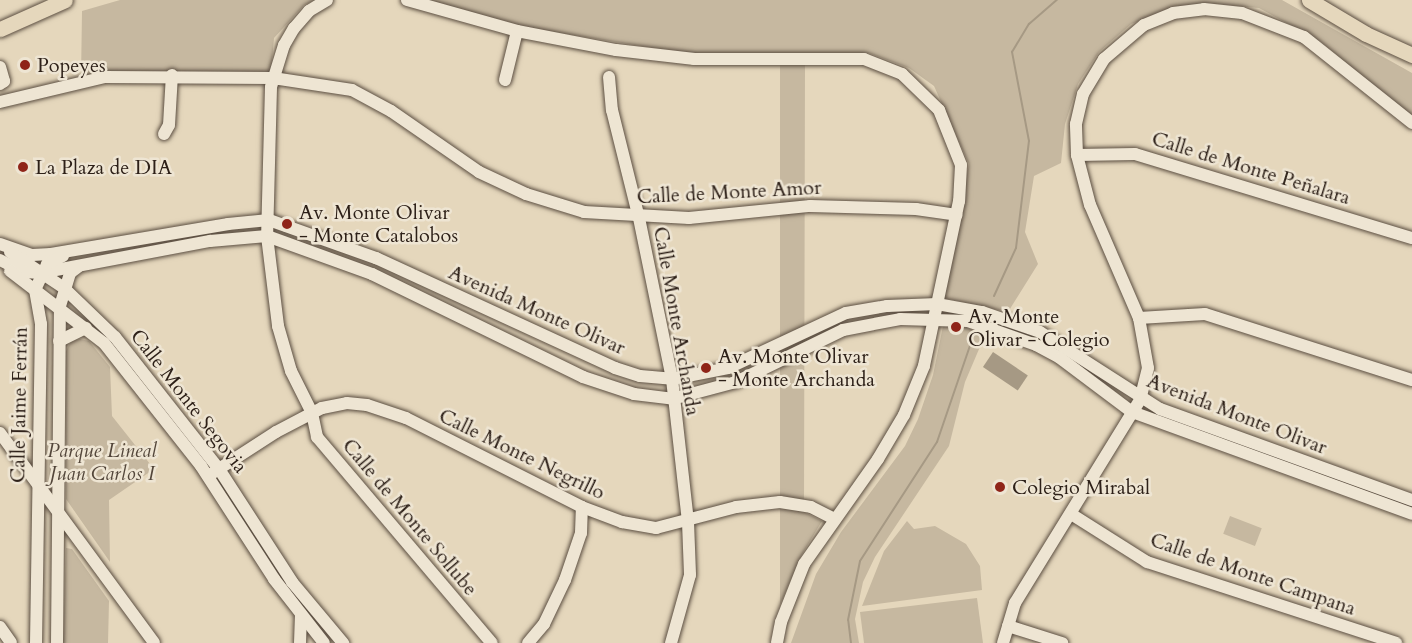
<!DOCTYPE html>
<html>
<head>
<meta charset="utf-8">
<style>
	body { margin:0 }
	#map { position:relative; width:1412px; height:643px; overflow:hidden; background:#e5d7bc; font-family:Cardo,serif }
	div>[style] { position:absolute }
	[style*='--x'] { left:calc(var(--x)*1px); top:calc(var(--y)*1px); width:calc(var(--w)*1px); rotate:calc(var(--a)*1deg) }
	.green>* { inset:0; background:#c6b8a0; transform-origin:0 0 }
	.water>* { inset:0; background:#a69984; transform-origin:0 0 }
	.stream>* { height:2px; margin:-1px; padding:0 1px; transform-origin:1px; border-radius:1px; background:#a69984 }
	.roads { filter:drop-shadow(0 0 2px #5b4e41) drop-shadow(0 0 2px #5b4e41) }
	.minor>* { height:12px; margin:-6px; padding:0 6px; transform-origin:6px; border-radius:6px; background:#eee5d3 }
	.major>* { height:15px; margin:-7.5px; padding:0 7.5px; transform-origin:7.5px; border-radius:7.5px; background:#e5d7bc }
	.dots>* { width:16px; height:16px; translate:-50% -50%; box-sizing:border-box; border:3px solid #eee5d3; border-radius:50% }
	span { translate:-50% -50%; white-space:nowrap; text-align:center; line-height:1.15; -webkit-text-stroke:5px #eee5d3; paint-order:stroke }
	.poi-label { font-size:20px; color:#2d2018 }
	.left { translate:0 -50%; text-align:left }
	.street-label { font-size:20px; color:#2d2018 }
	.park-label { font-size:20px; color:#53463a; font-style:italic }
</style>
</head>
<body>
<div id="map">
	<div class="green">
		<i style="clip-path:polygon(120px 0,315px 0,304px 5px,274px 38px,271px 72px,102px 71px,81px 78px,82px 11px)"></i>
		<i style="clip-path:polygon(412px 0,1282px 0,1412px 73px,1412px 118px,1320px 41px,1259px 8px,1204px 3px,1173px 8px,1131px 24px,1099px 52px,1078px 84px,1065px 124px,1061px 163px,1034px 176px,1025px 232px,1038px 264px,1008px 312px,944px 298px,969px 164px,934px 86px,909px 68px,869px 53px,697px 55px,517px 26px)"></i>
		<i style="clip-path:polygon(780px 65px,805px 65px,804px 512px,822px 521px,801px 556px,780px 605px)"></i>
		<i style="clip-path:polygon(943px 326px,965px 327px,985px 335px,965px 382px,949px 446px,875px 557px,863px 582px,855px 619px,859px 643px,791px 643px,816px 574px,841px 532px,905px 446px,918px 419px,933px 375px)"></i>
		<i style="clip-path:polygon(80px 339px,89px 341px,110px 367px,112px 416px,154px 469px,109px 500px,110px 562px,66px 499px,66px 351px,71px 341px)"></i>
		<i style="left:1230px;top:516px;width:34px;height:19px;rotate:21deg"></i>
		<i style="clip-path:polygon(907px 521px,914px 529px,935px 526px,966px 544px,980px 566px,982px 590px,862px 606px,884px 551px)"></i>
		<i style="clip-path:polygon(66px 548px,72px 549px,109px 601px,108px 643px,63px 643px)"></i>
		<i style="clip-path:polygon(977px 598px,983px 643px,864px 643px,860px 612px)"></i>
	</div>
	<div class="water">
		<i style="left:993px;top:352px;width:42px;height:18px;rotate:34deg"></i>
	</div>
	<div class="stream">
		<i style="--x:994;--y:296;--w:53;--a:-65.4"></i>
		<i style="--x:1016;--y:248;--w:108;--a:-83.1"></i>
		<i style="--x:1029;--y:141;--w:91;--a:-100.8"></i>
		<i style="--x:1012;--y:52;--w:33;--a:-59"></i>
		<i style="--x:1029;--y:24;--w:37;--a:-41"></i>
		<i style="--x:851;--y:643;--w:23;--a:-97"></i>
		<i style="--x:848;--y:620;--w:60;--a:-78.5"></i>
		<i style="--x:860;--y:561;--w:142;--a:-57.1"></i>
		<i style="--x:937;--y:442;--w:120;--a:-71.1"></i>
	</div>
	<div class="roads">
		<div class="minor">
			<i style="--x:327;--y:0;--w:21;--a:149"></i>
			<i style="--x:309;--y:11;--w:23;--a:131"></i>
			<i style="--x:294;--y:28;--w:20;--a:120"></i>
			<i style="--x:284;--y:45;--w:44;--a:107.2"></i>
			<i style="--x:271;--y:87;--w:149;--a:91.5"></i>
			<i style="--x:267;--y:236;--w:91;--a:83"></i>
			<i style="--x:278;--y:326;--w:47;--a:73.9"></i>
			<i style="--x:291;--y:371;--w:47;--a:63.4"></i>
			<i style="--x:312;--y:413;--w:25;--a:78"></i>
			<i style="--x:317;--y:437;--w:270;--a:49.7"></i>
			<i style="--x:407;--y:0;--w:114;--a:15.7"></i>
			<i style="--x:517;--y:31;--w:101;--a:10.9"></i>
			<i style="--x:616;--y:50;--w:79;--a:6.6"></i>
			<i style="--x:694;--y:59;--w:170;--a:0"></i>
			<i style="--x:864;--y:59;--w:41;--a:21.5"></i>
			<i style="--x:902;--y:74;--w:52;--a:44.2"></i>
			<i style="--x:939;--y:110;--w:59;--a:68.2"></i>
			<i style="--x:961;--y:165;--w:36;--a:93"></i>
			<i style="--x:959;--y:201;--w:169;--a:102"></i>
			<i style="--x:924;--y:366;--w:53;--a:112.2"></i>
			<i style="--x:904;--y:415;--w:51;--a:120.6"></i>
			<i style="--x:878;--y:459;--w:128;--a:125.2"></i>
			<i style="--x:804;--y:564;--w:62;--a:111.6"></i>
			<i style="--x:781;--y:622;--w:21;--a:101"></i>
			<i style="--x:0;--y:67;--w:15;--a:74"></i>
			<i style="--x:4;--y:81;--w:5;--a:143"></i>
			<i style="--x:609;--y:77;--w:33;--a:85"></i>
			<i style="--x:612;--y:110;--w:111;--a:76"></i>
			<i style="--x:639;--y:218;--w:164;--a:78.4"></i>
			<i style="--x:672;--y:379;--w:144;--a:83.6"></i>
			<i style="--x:688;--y:522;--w:53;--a:87.8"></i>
			<i style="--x:690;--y:575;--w:71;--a:105.6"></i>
			<i style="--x:505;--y:80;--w:50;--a:-76.2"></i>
			<i style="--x:0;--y:102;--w:108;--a:-13.4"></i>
			<i style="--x:105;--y:77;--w:168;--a:0.3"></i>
			<i style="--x:273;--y:78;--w:80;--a:8.6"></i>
			<i style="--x:352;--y:90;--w:44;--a:28.3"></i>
			<i style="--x:391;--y:111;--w:107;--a:34.7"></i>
			<i style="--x:479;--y:172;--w:52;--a:25.1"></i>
			<i style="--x:526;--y:194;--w:61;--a:17.2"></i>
			<i style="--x:584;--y:212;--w:105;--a:3.3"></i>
			<i style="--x:689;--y:218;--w:122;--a:-5.7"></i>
			<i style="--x:810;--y:206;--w:106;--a:1.6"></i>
			<i style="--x:916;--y:209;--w:41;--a:8.3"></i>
			<i style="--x:164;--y:134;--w:10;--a:-61"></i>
			<i style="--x:169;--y:125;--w:50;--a:-86.6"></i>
			<i style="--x:1077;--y:155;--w:58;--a:-1"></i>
			<i style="--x:1135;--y:154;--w:289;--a:16.9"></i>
			<i style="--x:0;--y:244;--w:34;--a:19"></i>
			<i style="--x:32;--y:255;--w:19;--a:-3"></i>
			<i style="--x:51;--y:254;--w:180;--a:-9.6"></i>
			<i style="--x:228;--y:224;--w:41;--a:-5.6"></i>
			<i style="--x:269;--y:220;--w:114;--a:19.6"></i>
			<i style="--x:376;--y:258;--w:263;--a:24.7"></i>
			<i style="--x:615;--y:368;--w:26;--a:18"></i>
			<i style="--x:640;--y:376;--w:32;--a:5"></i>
			<i style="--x:672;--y:379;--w:57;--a:-11.1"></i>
			<i style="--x:728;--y:368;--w:130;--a:-25"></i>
			<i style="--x:846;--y:313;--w:42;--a:-9.7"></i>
			<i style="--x:887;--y:306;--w:50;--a:-2.3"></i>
			<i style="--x:937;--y:304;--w:46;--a:10.1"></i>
			<i style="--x:982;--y:312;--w:61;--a:19"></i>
			<i style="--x:1040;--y:332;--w:143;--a:32.7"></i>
			<i style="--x:1160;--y:409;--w:268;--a:19.9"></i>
			<i style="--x:10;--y:252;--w:65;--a:33.7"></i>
			<i style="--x:64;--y:288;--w:71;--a:43.9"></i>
			<i style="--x:115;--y:337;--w:168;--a:51.8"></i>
			<i style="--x:219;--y:469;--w:135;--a:57.1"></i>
			<i style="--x:292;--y:582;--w:80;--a:50.1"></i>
			<i style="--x:0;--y:260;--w:27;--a:27"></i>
			<i style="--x:24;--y:272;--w:16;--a:4"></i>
			<i style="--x:40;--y:273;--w:173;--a:-10.7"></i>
			<i style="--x:210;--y:241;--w:57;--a:-5"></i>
			<i style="--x:267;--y:236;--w:112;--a:19.9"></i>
			<i style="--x:372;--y:274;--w:235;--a:26"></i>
			<i style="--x:583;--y:377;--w:54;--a:18.4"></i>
			<i style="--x:634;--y:394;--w:38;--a:7"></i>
			<i style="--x:672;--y:399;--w:66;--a:-14.9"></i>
			<i style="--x:736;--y:382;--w:119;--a:-25.9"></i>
			<i style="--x:843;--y:330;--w:58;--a:-10.9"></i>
			<i style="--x:900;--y:319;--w:68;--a:1.7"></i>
			<i style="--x:968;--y:321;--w:72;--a:19.4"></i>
			<i style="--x:1036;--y:345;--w:27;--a:28"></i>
			<i style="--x:1060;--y:358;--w:90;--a:36.9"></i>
			<i style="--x:1132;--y:412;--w:298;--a:20"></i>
			<i style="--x:10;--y:271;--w:118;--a:37.5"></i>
			<i style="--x:104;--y:343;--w:157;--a:51.7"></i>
			<i style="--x:201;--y:466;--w:135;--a:57.1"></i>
			<i style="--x:274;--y:579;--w:81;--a:52"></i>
			<i style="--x:1139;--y:318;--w:66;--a:-3.5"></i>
			<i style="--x:1205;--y:314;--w:217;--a:17.7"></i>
			<i style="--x:59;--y:341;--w:30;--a:-26"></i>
			<i style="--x:0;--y:433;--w:260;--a:53.7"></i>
			<i style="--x:208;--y:476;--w:81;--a:-32.9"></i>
			<i style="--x:276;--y:432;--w:52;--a:-27.6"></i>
			<i style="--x:322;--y:408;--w:25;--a:-11"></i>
			<i style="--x:347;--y:403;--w:20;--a:6"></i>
			<i style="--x:367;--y:405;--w:41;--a:18.4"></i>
			<i style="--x:406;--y:418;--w:197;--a:26.8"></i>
			<i style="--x:582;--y:507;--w:43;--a:20.6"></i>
			<i style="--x:622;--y:522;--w:35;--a:10"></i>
			<i style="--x:656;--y:528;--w:83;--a:-14.7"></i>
			<i style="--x:736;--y:507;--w:44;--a:-6.5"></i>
			<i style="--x:780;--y:502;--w:31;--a:9"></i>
			<i style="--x:811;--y:507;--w:25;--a:27"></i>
			<i style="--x:1071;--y:514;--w:90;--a:32.3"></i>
			<i style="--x:1147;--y:562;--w:262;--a:18"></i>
			<i style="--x:1008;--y:626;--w:57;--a:17.5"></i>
			<i style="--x:0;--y:627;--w:19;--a:55"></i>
			<i style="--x:36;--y:643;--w:319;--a:-89.1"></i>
			<i style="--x:41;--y:324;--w:35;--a:-100"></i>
			<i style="--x:35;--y:290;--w:29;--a:-65"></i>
			<i style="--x:47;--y:264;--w:18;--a:-27"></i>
			<i style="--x:57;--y:643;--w:337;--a:-89.5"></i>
			<i style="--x:60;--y:306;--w:34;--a:-73"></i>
			<i style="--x:70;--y:273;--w:10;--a:-37"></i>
			<i style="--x:300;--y:643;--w:29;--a:-88"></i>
			<i style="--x:528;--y:643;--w:25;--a:-50"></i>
			<i style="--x:544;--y:624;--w:49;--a:-64.5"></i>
			<i style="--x:565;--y:580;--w:50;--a:-71.2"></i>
			<i style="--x:581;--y:533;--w:26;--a:-88"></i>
			<i style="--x:1003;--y:643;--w:42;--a:-73.3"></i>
			<i style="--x:1015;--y:603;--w:238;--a:-58.4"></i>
			<i style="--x:1140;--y:400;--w:33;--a:-76"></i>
			<i style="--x:1148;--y:368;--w:51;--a:-100.2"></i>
			<i style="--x:1139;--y:318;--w:123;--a:-113.4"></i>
			<i style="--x:1090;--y:205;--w:52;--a:-104.6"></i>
			<i style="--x:1077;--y:155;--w:31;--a:-92"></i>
			<i style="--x:1076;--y:124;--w:31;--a:-77"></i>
			<i style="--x:1083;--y:94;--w:41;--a:-59"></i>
			<i style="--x:1104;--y:59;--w:52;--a:-40.4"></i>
			<i style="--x:1144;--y:25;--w:31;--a:-22"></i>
			<i style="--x:1173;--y:13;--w:31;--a:-7"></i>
			<i style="--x:1204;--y:9;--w:38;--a:6"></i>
			<i style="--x:1242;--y:13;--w:66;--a:21.2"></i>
			<i style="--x:1304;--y:37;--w:138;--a:38.5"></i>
		</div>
		<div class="major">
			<i style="--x:1309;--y:0;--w:66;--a:30.8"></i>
			<i style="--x:1366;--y:34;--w:51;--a:24.5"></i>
			<i style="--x:0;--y:29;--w:71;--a:-24"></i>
		</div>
	</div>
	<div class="dots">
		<i style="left:25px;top:65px;background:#8f2418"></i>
		<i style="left:23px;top:167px;background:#8f2418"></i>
		<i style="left:287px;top:224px;background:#8f2418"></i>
		<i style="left:956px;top:327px;background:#8f2418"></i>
		<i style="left:706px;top:368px;background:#8f2418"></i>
		<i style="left:1000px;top:487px;background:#8f2418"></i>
	</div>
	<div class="poi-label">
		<span class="left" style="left:37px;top:65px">Popeyes</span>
		<span class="left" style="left:35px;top:167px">La Plaza de DIA</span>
		<span class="left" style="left:299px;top:224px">Av. Monte Olivar<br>- Monte Catalobos</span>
		<span class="left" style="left:968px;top:328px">Av. Monte<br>Olivar - Colegio</span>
		<span class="left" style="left:718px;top:368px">Av. Monte Olivar<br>- Monte Archanda</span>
		<span class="left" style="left:1012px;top:487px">Colegio Mirabal</span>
	</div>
	<div class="street-label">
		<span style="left:1251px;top:168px;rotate:17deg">Calle de Monte Peñalara</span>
		<span style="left:729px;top:192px;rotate:-3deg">Calle de Monte Amor</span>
		<span style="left:537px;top:310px;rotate:24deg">Avenida Monte Olivar</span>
		<span style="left:677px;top:321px;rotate:80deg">Calle Monte Archanda</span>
		<span style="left:189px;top:401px;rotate:52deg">Calle Monte Segovia</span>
		<span style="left:19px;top:405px;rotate:-89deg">Calle Jaime Ferrán</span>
		<span style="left:1237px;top:414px;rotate:21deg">Avenida Monte Olivar</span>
		<span style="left:522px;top:454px;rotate:26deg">Calle Monte Negrillo</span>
		<span style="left:410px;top:517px;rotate:50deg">Calle de Monte Sollube</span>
		<span style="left:1253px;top:574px;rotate:19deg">Calle de Monte Campana</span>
	</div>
	<div class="park-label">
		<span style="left:102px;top:462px">Parque Lineal<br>Juan Carlos I</span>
	</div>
</div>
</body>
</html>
